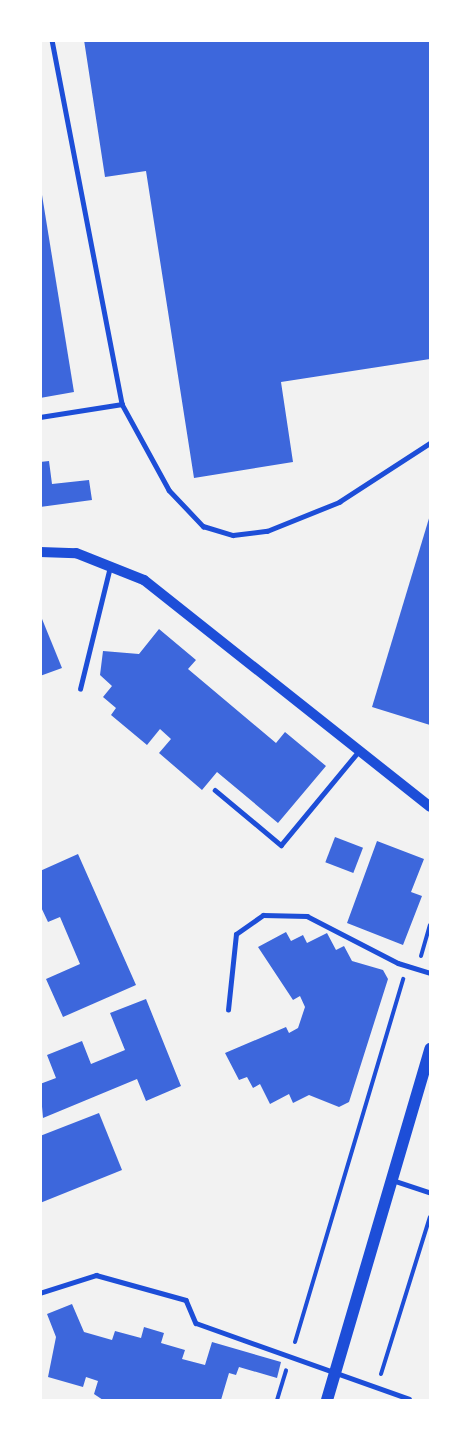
<!DOCTYPE html>
<html>
<head>
<meta charset="utf-8">
<style>
	body { margin:0 }
	#map { position:relative; width:471px; height:1441px; overflow:hidden; background:#f2f2f2; font-family:"Playfair Display",serif }
	div>[style] { position:absolute }
	[style*='--x'] { left:calc(var(--x)*1px); top:calc(var(--y)*1px); width:calc(var(--w)*1px); rotate:calc(var(--a)*1deg) }
	.building>* { inset:0; background:#3d67dc; transform-origin:0 0 }
	.path>* { height:4px; margin:-2px; padding:0 2px; transform-origin:2px; border-radius:2px; background:#1d4ed8 }
	.service>* { height:4.5px; margin:-2.25px; padding:0 2.25px; transform-origin:2.25px; border-radius:2.25px; background:#1d4ed8 }
	.tertiary>* { height:10px; margin:-5px; padding:0 5px; transform-origin:5px; border-radius:5px; background:#1d4ed8 }
	.secondary>* { height:12px; margin:-6px; padding:0 6px; transform-origin:6px; border-radius:6px; background:#1d4ed8 }
	span { translate:-50% -50%; white-space:nowrap; text-align:center; line-height:1.15; -webkit-text-stroke:6px #fff; paint-order:stroke }
	.frame { position:absolute; inset:0; border:42px solid #fff; pointer-events:none }
</style>
</head>
<body>
<div id="map">
	<div class="building">
		<i style="clip-path:polygon(84px 40px,430px 40px,430px 359px,281px 382px,293px 462px,194px 478px,146px 171px,105px 177px)"></i>
		<i style="clip-path:polygon(42px 195px,74px 392px,40px 398px,40px 196px)"></i>
		<i style="clip-path:polygon(49px 461px,52px 484px,89px 480px,92px 500px,40px 507px,40px 462px)"></i>
		<i style="clip-path:polygon(430px 515px,430px 725px,372px 707px)"></i>
		<i style="clip-path:polygon(40px 614px,62px 668px,40px 676px)"></i>
		<i style="clip-path:polygon(159px 629px,196px 660px,188px 669px,276px 743px,285px 732px,326px 766px,278px 823px,217px 772px,202px 790px,159px 753px,171px 739px,160px 729px,147px 745px,111px 715px,116px 708px,103px 697px,112px 686px,100px 675px,103px 651px,139px 654px)"></i>
		<i style="left:335px;top:837px;width:30px;height:27px;rotate:21deg"></i>
		<i style="clip-path:polygon(377px 841px,424px 859px,411px 892px,422px 896px,403px 945px,347px 923px)"></i>
		<i style="clip-path:polygon(78px 854px,136px 985px,63px 1017px,46px 979px,80px 964px,60px 917px,48px 922px,40px 905px,40px 871px)"></i>
		<i style="clip-path:polygon(286px 932px,291px 941px,303px 935px,307px 943px,327px 933px,336px 950px,344px 946px,352px 961px,383px 970px,388px 979px,349px 1102px,339px 1107px,309px 1095px,293px 1103px,289px 1094px,270px 1104px,260px 1084px,253px 1088px,247px 1077px,239px 1080px,225px 1053px,286px 1027px,289px 1033px,298px 1028px,305px 1007px,300px 996px,293px 1000px,258px 947px)"></i>
		<i style="clip-path:polygon(146px 999px,181px 1086px,146px 1101px,137px 1079px,43px 1118px,40px 1084px,56px 1078px,47px 1055px,82px 1041px,91px 1064px,125px 1050px,110px 1013px)"></i>
		<i style="clip-path:polygon(99px 1113px,122px 1170px,40px 1203px,40px 1136px)"></i>
		<i style="clip-path:polygon(72px 1304px,84px 1332px,112px 1340px,115px 1331px,141px 1338px,144px 1327px,164px 1333px,161px 1343px,185px 1350px,182px 1359px,205px 1365px,212px 1342px,281px 1362px,277px 1378px,239px 1367px,236px 1375px,229px 1373px,221px 1400px,103px 1400px,94px 1394px,98px 1381px,86px 1377px,83px 1387px,48px 1377px,56px 1337px,47px 1314px)"></i>
	</div>
	<div class="path">
		<i style="--x:421;--y:956;--w:32;--a:-74"></i>
		<i style="--x:295;--y:1342;--w:379;--a:-73.4"></i>
		<i style="--x:381;--y:1374;--w:164;--a:-72.7"></i>
		<i style="--x:277;--y:1400;--w:31;--a:-73"></i>
	</div>
	<div class="service">
		<i style="--x:52;--y:40;--w:371;--a:79.1"></i>
		<i style="--x:122;--y:404;--w:98;--a:61.3"></i>
		<i style="--x:169;--y:490;--w:50;--a:46.6"></i>
		<i style="--x:203;--y:526;--w:31;--a:17"></i>
		<i style="--x:233;--y:535;--w:34;--a:-7"></i>
		<i style="--x:267;--y:531;--w:78;--a:-21.9"></i>
		<i style="--x:339;--y:502;--w:108;--a:-33"></i>
		<i style="--x:40;--y:417;--w:83;--a:-9"></i>
		<i style="--x:80;--y:689;--w:126;--a:-76.2"></i>
		<i style="--x:215;--y:790;--w:86;--a:39.8"></i>
		<i style="--x:281;--y:845;--w:121;--a:-50.4"></i>
		<i style="--x:228;--y:1010;--w:76;--a:-84"></i>
		<i style="--x:236;--y:934;--w:33;--a:-35"></i>
		<i style="--x:263;--y:915;--w:44;--a:1.3"></i>
		<i style="--x:307;--y:916;--w:102;--a:27.3"></i>
		<i style="--x:398;--y:963;--w:34;--a:17"></i>
		<i style="--x:392;--y:1180;--w:40;--a:18"></i>
		<i style="--x:40;--y:1293;--w:59;--a:-17.8"></i>
		<i style="--x:96;--y:1275;--w:93;--a:15.5"></i>
		<i style="--x:186;--y:1300;--w:25;--a:67"></i>
		<i style="--x:196;--y:1323;--w:226;--a:19.6"></i>
	</div>
	<div class="tertiary">
		<i style="--x:40;--y:552;--w:36;--a:2"></i>
		<i style="--x:76;--y:553;--w:73;--a:21.7"></i>
		<i style="--x:144;--y:580;--w:365;--a:38.4"></i>
	</div>
	<div class="secondary">
		<i style="--x:327;--y:1400;--w:366;--a:-73.6"></i>
	</div>
	<div class="frame"></div>
</div>
</body>
</html>
